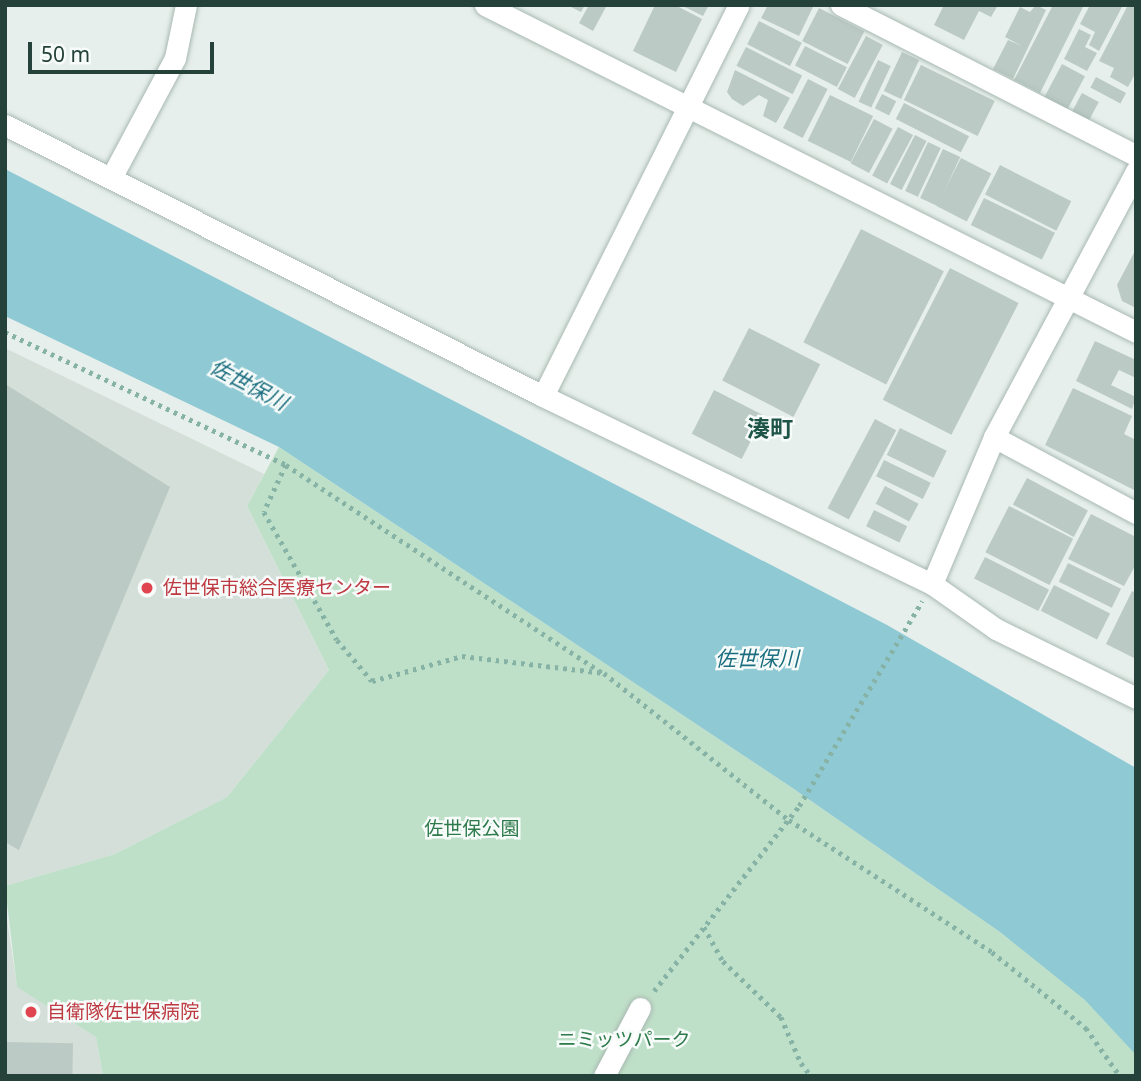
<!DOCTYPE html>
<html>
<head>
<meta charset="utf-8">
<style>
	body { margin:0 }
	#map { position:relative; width:1141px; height:1081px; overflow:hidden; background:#e6efeb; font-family:"Noto Sans","Noto Sans JP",sans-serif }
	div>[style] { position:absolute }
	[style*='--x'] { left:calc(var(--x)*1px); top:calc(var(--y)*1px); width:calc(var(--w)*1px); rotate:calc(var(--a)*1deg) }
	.built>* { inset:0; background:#d4dfda }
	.green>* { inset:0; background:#bfe0c8 }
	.water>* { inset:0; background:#8ec9d4 }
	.building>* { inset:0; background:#bbcac4; transform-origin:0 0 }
	.path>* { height:4.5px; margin-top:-2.25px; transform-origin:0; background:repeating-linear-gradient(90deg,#86b3a5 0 3.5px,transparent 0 8.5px) }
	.roads { filter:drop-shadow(0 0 2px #a8b8b2) drop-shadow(0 0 2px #a8b8b2) }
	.minor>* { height:21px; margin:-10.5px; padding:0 10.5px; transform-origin:10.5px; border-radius:10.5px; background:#fff }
	.dots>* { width:19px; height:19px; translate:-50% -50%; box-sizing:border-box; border:4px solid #f7fbf9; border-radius:50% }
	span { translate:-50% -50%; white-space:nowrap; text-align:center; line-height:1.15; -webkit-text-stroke:5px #f7fbf9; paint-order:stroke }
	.health-label { font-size:19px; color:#be3a42 }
	.left { translate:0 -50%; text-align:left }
	.park-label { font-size:19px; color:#2d7a4b }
	.water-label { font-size:21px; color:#1c6f80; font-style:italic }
	.quarter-label { font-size:23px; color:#1f5548; font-weight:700 }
	.frame { position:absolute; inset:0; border:7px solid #24423a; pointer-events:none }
	.scale { position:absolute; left:28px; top:42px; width:186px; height:32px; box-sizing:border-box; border:4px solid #24423a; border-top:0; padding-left:9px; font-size:21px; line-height:24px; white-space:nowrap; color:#24423a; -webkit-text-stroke:5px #f7fbf9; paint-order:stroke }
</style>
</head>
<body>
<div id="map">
	<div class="built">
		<i style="clip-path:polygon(5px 348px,264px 474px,247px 506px,329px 670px,227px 797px,115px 854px,5px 886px)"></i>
		<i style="clip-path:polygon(5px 906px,17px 986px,96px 1037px,103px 1076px,5px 1076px)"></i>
	</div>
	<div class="green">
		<i style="clip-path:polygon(279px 447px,791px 787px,1000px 932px,1085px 999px,1129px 1045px,1136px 1055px,1136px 1076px,103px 1076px,96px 1037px,17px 987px,5px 886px,115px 854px,227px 797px,329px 670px,247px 506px)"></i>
	</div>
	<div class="water">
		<i style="clip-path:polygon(5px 169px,887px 625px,1136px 768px,1136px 1055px,1085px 1000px,1000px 932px,791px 787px,279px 447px,5px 316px)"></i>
	</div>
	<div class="building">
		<i style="clip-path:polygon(567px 5px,585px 5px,581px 12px)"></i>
		<i style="clip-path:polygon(589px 5px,607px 5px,593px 31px,579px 23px)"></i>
		<i style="clip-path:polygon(655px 5px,675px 5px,702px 19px,676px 72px,633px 51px)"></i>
		<i style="clip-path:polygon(681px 5px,709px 5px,703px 16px)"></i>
		<i style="clip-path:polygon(768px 5px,814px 5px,799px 36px,761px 18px)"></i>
		<i style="clip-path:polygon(944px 5px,998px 5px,991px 17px,979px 11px,964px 40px,934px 25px)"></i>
		<i style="clip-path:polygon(1036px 5px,1046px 10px,1013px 79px,993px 69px,1008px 40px,1022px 46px,1005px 37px,1020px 7px,1030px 12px)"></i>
		<i style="clip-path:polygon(1053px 5px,1084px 5px,1040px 93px,1014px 80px)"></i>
		<i style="clip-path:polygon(1090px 5px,1123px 5px,1099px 51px,1089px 45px,1095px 32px,1080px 24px)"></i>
		<i style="clip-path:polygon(1128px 5px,1136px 7px,1136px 72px,1128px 87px,1110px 77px,1114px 68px,1099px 61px)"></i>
		<i style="left:819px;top:8px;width:51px;height:37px;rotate:27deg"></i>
		<i style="left:759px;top:21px;width:48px;height:26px;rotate:27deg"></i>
		<i style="clip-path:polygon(1079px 29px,1091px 35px,1085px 47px,1097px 53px,1087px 71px,1064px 59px)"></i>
		<i style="left:866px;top:36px;width:19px;height:60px;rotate:28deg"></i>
		<i style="left:805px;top:46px;width:47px;height:22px;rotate:27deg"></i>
		<i style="left:746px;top:47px;width:63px;height:21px;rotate:27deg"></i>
		<i style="left:902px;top:52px;width:19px;height:43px;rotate:25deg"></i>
		<i style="left:878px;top:60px;width:14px;height:46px;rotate:25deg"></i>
		<i style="left:1062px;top:64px;width:26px;height:37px;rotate:28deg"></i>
		<i style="left:921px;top:65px;width:82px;height:39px;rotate:26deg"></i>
		<i style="clip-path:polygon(735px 70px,790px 98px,776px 123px,763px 116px,768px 100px,759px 95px,743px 106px,732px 99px,727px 92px)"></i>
		<i style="left:1096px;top:77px;width:34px;height:12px;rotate:28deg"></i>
		<i style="left:808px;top:79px;width:22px;height:55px;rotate:27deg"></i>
		<i style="left:1082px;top:93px;width:19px;height:21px;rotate:28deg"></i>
		<i style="left:882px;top:94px;width:16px;height:16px;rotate:27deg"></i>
		<i style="left:830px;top:95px;width:48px;height:51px;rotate:26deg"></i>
		<i style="left:904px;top:103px;width:73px;height:18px;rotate:27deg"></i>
		<i style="left:874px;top:119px;width:21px;height:50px;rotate:28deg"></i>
		<i style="left:898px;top:127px;width:17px;height:55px;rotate:28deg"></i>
		<i style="left:915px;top:135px;width:13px;height:55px;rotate:27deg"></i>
		<i style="left:928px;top:142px;width:14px;height:54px;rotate:25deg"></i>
		<i style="left:943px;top:149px;width:19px;height:54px;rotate:25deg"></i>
		<i style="left:961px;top:158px;width:34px;height:54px;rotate:27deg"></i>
		<i style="left:1000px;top:165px;width:80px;height:33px;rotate:27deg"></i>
		<i style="left:984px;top:198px;width:79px;height:30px;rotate:26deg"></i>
		<i style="left:861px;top:229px;width:93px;height:127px;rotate:27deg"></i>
		<i style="clip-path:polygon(1136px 249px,1136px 308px,1122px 301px,1117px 285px)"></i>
		<i style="left:950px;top:268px;width:77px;height:148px;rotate:27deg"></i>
		<i style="left:749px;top:328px;width:80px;height:59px;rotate:27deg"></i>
		<i style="clip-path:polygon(1095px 341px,1136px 360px,1136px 378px,1119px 370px,1111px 385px,1136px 397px,1132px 409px,1076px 381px)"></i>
		<i style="clip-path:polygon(5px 384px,170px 487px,19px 850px,5px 842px)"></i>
		<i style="clip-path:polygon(1073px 388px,1132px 416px,1124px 434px,1136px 440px,1136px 491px,1045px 445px)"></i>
		<i style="left:714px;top:390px;width:56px;height:49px;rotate:27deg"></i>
		<i style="left:875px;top:419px;width:24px;height:101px;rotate:28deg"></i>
		<i style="left:900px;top:428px;width:52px;height:30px;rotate:26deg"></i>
		<i style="left:884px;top:460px;width:52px;height:18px;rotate:26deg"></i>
		<i style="left:1027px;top:478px;width:69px;height:30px;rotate:28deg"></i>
		<i style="left:885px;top:486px;width:38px;height:20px;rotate:28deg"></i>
		<i style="left:1009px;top:506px;width:72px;height:52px;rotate:27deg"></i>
		<i style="left:874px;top:510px;width:37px;height:18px;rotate:26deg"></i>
		<i style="clip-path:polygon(1091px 514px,1136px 537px,1136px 564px,1124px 586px,1068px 559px)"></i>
		<i style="left:985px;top:557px;width:72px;height:24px;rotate:27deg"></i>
		<i style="left:1068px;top:563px;width:59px;height:21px;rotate:26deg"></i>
		<i style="left:1054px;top:585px;width:63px;height:29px;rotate:27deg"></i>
		<i style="clip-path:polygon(1132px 591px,1136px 593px,1134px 658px,1106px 644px)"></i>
		<i style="left:5px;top:1042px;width:68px;height:34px;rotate:1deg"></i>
	</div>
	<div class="path">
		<i style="--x:5;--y:332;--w:311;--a:25.3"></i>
		<i style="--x:286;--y:465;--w:379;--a:33.3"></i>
		<i style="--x:286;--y:465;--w:52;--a:115.1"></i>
		<i style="--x:264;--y:512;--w:147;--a:60.3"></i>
		<i style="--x:337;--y:640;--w:54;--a:49.5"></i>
		<i style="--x:372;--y:681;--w:93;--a:-15.5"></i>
		<i style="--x:462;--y:656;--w:143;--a:6.8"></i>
		<i style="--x:604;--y:673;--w:236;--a:38.5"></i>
		<i style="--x:789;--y:820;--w:242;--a:33"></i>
		<i style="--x:992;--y:952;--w:121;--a:39"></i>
		<i style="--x:1086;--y:1028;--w:59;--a:54.7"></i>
		<i style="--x:704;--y:927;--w:39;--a:61"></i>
		<i style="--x:723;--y:961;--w:81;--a:44"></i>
		<i style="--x:781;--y:1017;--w:50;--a:66.5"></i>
		<i style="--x:801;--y:1063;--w:16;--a:52"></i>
		<i style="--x:654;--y:991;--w:235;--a:-51.9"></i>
		<i style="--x:799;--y:806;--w:239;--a:-59"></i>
	</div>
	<div class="roads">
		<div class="minor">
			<i style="--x:485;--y:5;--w:729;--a:26.67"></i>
			<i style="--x:841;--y:5;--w:331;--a:27"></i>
			<i style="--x:5;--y:125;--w:602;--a:26.74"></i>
			<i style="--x:543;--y:396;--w:432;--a:25.8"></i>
			<i style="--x:932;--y:584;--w:78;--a:35.1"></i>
			<i style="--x:996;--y:629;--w:156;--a:26.2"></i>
			<i style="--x:111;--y:178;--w:136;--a:-61.9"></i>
			<i style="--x:175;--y:58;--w:54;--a:-78.3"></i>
			<i style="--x:543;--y:396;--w:437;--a:-63.4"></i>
			<i style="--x:994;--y:437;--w:161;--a:28.2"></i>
			<i style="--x:932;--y:584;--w:160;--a:-67.1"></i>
			<i style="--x:994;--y:437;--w:302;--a:-61.9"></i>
			<i style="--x:604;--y:1076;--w:77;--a:-62.1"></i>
		</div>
	</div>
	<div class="dots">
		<i style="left:147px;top:588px;background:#e0444e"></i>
		<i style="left:31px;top:1012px;background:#e0444e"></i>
	</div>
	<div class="health-label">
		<span class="left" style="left:163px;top:588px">佐世保市総合医療センター</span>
		<span class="left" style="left:47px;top:1012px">自衛隊佐世保病院</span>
	</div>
	<div class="park-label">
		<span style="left:472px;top:829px">佐世保公園</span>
		<span style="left:624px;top:1040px">ニミッツパーク</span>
	</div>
	<div class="water-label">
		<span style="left:249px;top:384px;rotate:28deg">佐世保川</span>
		<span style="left:757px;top:658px">佐世保川</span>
	</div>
	<div class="quarter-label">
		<span style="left:770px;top:428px">湊町</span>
	</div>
	<div class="frame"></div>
	<div class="scale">50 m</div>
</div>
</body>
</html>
